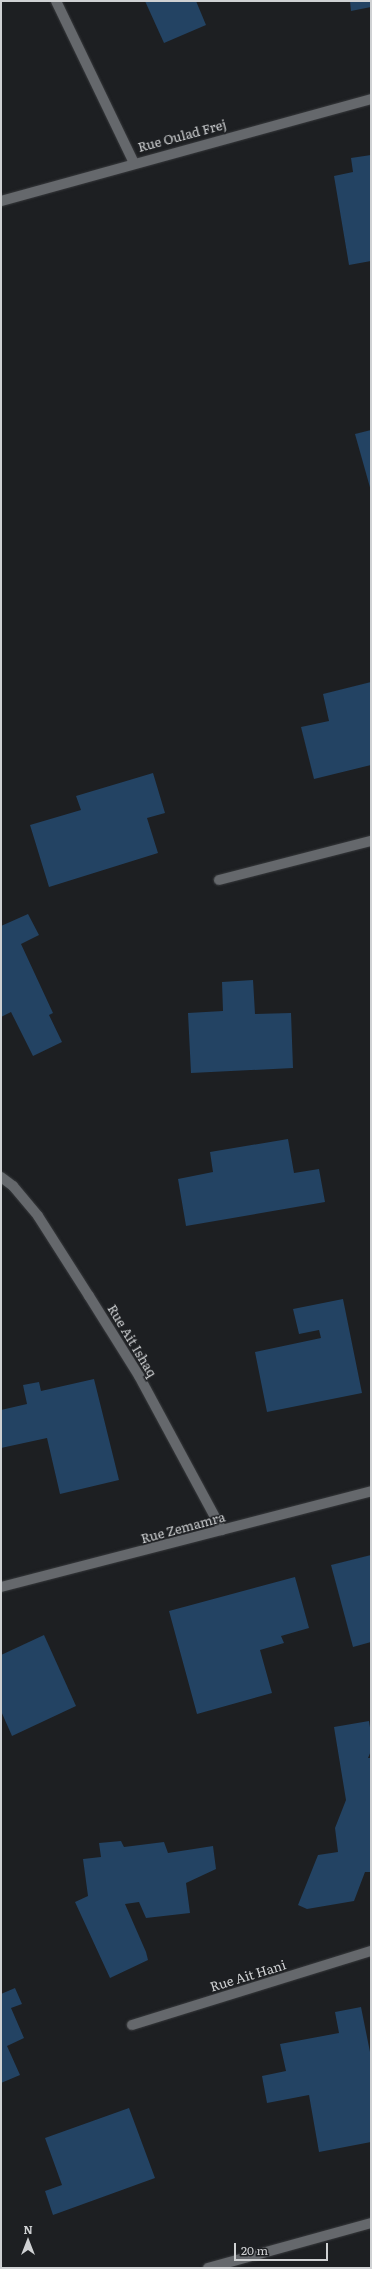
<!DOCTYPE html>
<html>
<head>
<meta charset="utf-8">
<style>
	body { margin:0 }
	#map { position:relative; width:372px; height:2269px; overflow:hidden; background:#1d1f22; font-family:Literata,serif }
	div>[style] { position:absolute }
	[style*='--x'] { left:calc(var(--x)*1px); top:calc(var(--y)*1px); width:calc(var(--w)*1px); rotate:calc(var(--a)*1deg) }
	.building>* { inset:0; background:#234363 }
	.roads { filter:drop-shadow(0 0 1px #37393c) drop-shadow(0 0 1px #37393c) }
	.minor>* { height:10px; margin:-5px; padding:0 5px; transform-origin:5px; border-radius:5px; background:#65686c }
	span { translate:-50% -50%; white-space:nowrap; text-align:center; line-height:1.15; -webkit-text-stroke:3px #1d1f22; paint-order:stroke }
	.street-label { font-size:13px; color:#cfd1d3 }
	.frame { position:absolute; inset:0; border:2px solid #cfd1d3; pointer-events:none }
	.north { position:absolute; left:8px; top:2221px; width:40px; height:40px; -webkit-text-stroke:3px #1d1f22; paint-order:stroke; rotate:0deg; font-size:11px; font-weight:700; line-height:16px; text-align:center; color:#cfd1d3 }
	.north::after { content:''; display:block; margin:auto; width:14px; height:18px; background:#cfd1d3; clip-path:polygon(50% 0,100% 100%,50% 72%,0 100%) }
	.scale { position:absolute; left:234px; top:2243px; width:94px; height:18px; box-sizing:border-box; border:2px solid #cfd1d3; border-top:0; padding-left:5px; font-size:12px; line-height:14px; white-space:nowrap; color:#cfd1d3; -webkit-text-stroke:3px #1d1f22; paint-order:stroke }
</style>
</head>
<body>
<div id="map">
	<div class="building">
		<i style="clip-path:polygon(145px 1px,196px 1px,206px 25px,164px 43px)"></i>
		<i style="clip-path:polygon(350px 1px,371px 1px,371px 7px,351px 11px)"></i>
		<i style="clip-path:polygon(371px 155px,371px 261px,349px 265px,334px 176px,353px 172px,351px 158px)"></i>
		<i style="clip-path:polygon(371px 430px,371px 491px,355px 434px)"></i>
		<i style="clip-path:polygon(371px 682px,371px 765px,314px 779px,301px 727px,329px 721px,323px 694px)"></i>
		<i style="clip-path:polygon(153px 773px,165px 813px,147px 818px,158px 853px,49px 887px,30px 825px,81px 810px,76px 796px)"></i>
		<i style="clip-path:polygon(28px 914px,39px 935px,21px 944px,53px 1013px,49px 1015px,62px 1042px,33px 1056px,11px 1012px,1px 1017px,1px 926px)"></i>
		<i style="clip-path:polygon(253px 980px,255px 1014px,291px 1013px,293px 1068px,191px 1073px,188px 1013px,223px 1011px,222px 982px)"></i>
		<i style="clip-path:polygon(288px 1139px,294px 1173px,319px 1169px,325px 1202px,186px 1226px,178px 1179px,213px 1172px,210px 1152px)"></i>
		<i style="clip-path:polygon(343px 1299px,362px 1393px,267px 1412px,255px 1352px,321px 1338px,319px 1330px,299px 1334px,293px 1309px)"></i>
		<i style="clip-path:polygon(94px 1379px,119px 1480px,60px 1494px,47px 1438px,1px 1448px,1px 1410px,27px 1404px,23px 1385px,39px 1382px,41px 1391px)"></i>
		<i style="clip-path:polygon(371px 1555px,371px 1642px,353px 1647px,331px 1565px)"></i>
		<i style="clip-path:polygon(295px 1577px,309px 1628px,281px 1636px,284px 1643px,260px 1650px,272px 1693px,197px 1714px,169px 1611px)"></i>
		<i style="clip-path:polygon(44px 1635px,76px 1706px,12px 1736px,1px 1711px,1px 1655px)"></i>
		<i style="clip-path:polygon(369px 1721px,371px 1734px,371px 1751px,368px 1758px,371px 1758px,371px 1872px,365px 1872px,354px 1901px,307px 1909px,298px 1905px,318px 1855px,338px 1852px,335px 1828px,346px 1800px,334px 1727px)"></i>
		<i style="clip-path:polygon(121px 1841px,124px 1847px,164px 1842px,168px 1853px,213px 1846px,216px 1869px,186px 1883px,190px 1913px,146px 1918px,139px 1902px,125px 1904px,146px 1952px,148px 1960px,110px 1978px,75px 1902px,88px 1896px,83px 1859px,101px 1857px,99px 1843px)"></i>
		<i style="clip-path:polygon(15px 1988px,22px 2004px,11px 2008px,24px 2038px,7px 2046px,20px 2075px,1px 2083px,1px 1994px)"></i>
		<i style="clip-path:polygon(361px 2007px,371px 2057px,371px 2142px,319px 2152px,309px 2095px,267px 2103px,262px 2076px,286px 2071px,280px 2044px,339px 2033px,335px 2012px)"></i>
		<i style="clip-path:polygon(129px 2108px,155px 2178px,53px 2215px,45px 2191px,62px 2185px,45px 2138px)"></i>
	</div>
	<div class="roads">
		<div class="minor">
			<i style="--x:56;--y:1;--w:180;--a:64.3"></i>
			<i style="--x:1;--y:201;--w:384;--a:-15.4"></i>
			<i style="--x:219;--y:880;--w:157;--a:-14.4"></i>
			<i style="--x:1;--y:1177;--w:15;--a:37"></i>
			<i style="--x:13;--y:1186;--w:39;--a:50"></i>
			<i style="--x:38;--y:1216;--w:95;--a:57.5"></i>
			<i style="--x:89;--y:1296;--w:94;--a:58"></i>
			<i style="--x:139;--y:1376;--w:175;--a:61.7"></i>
			<i style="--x:1;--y:1587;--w:382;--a:-14.5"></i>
			<i style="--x:132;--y:2025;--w:250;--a:-17.2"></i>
			<i style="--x:208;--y:2268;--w:169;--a:-15.4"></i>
		</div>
	</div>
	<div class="street-label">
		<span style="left:182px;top:136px;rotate:-15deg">Rue Oulad Frej</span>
		<span style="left:132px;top:1341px;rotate:59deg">Rue Ait Ishaq</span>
		<span style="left:183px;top:1528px;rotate:-15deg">Rue Zemamra</span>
		<span style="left:248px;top:1976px;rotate:-17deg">Rue Ait Hani</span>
	</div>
	<div class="frame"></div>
	<div class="north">N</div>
	<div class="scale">20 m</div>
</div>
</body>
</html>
